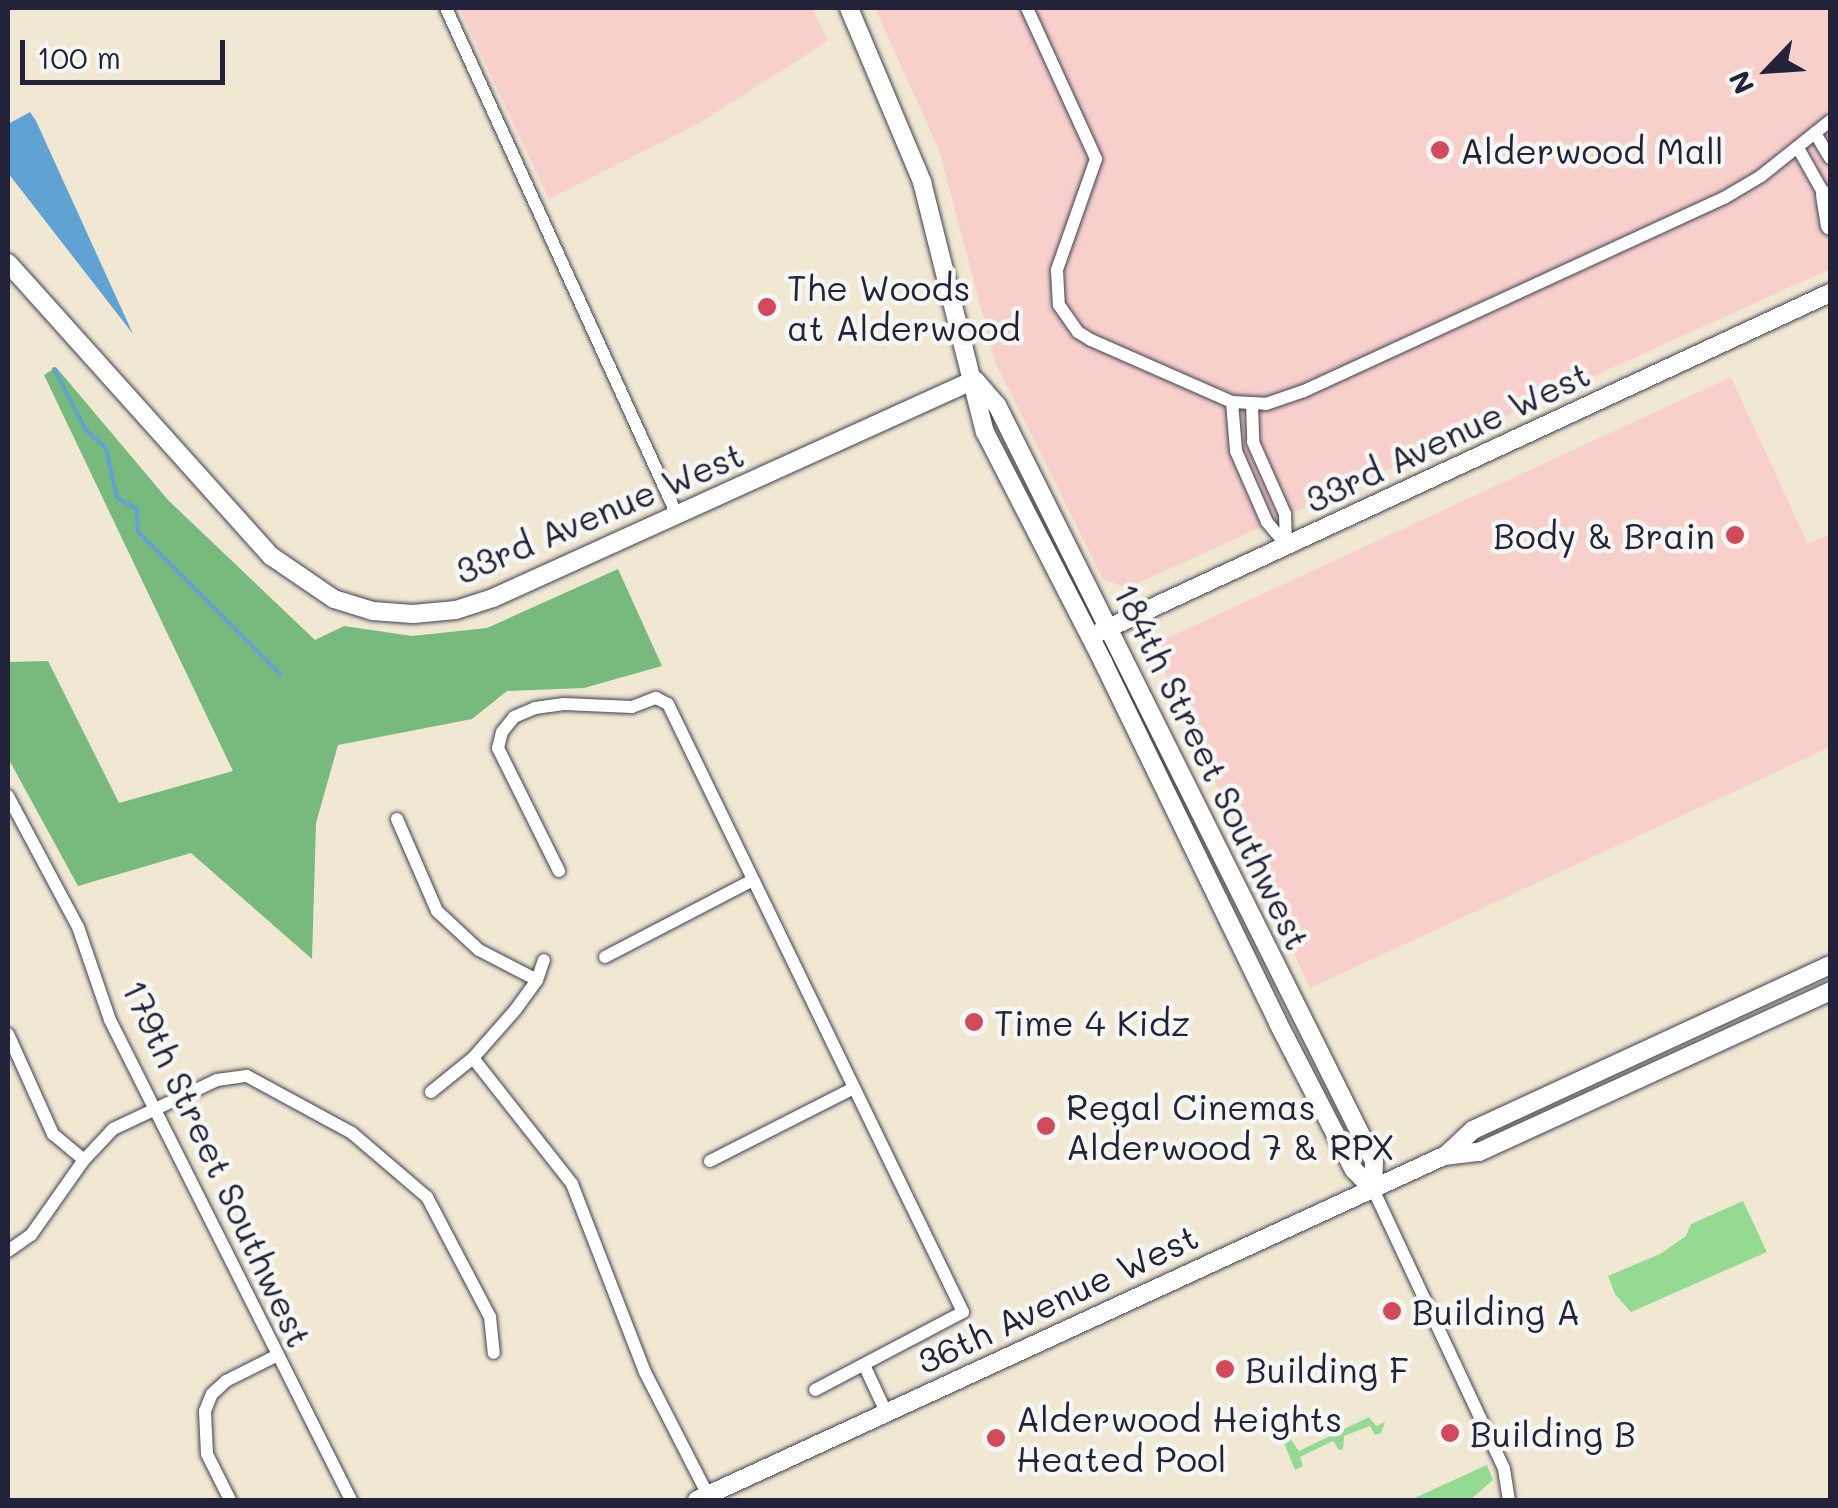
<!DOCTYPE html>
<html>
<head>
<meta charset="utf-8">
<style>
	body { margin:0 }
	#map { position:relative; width:1838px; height:1508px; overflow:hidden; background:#f1e8d3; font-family:Mali,sans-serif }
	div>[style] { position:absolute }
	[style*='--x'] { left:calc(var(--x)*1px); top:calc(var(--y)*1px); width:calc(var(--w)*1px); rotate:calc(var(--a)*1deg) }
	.built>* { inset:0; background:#f7d0cc }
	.green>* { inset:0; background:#95da93 }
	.forest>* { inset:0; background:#78ba7d }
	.water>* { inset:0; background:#60a2d4 }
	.stream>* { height:4px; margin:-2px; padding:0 2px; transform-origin:2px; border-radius:2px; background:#60a2d4 }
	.roads { filter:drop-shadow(0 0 2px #414052) drop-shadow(0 0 2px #414052) }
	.street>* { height:12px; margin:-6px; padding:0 6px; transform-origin:6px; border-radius:6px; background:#fff }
	.secondary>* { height:18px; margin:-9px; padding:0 9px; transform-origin:9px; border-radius:9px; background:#fff }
	.dots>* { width:28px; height:28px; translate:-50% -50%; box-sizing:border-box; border:5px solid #f6f6f2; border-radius:50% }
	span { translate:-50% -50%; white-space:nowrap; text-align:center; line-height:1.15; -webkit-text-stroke:9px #f6f6f2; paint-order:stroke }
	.poi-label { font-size:35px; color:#22223b }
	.left { translate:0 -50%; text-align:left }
	.right { translate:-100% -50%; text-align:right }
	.street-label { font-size:35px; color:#22223b }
	.frame { position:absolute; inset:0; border:10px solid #22223b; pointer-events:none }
	.north { position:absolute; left:1718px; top:20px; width:100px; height:100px; -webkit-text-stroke:8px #f6f6f2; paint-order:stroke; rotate:245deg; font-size:28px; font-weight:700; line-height:40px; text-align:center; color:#22223b }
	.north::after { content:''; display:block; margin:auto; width:35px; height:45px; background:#22223b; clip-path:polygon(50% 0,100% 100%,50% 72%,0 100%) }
	.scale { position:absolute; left:20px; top:40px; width:205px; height:45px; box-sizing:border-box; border:5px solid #22223b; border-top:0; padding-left:12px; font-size:30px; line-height:35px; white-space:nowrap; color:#22223b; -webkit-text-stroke:8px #f6f6f2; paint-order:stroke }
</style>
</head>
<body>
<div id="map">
	<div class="built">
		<i style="clip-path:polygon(459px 8px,812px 8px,828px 41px,696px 125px,549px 199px)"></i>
		<i style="clip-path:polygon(875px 8px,1830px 8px,1830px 269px,1127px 588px,1103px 579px,995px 362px,939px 150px)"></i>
		<i style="clip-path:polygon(1731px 377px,1808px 544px,1830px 534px,1830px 747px,1310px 988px,1152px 645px)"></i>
	</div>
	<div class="green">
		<i style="clip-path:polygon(1743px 1201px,1767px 1252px,1631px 1312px,1615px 1294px,1608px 1276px,1660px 1254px,1686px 1236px,1691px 1224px)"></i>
		<i style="clip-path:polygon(1369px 1417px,1376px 1426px,1385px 1422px,1381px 1433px,1375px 1435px,1370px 1426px,1344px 1436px,1343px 1449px,1339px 1450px,1333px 1441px,1300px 1457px,1303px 1466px,1295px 1470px,1284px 1443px,1286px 1433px,1299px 1451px)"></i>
		<i style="clip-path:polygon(1487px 1465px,1493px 1480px,1470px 1500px,1410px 1500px)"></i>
	</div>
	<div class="forest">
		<i style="clip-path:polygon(56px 367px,168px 500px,315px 640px,344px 626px,412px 636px,487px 628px,618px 569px,662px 666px,584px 688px,507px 691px,472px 719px,338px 745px,316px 823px,312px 959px,191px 853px,78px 886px,8px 758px,8px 662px,48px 661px,119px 803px,233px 771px,44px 375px)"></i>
	</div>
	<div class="water">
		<i style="clip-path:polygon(30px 112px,36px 121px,133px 334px,8px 173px,8px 124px)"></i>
	</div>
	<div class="stream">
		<i style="--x:54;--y:369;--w:69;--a:62.3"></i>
		<i style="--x:86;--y:430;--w:27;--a:42"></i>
		<i style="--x:106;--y:448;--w:51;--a:77.6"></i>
		<i style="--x:117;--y:498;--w:23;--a:29"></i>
		<i style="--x:137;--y:509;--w:23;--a:88"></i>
		<i style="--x:138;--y:532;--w:202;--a:45"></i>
	</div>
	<div class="roads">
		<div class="street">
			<i style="--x:446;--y:8;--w:557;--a:65.5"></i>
			<i style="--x:1027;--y:8;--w:166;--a:65.4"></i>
			<i style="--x:1096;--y:159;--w:118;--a:109.4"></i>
			<i style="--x:1057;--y:270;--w:35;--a:87"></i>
			<i style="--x:1059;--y:305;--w:33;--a:55"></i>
			<i style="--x:1078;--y:332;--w:15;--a:32"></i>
			<i style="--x:1091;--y:340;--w:154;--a:23.7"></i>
			<i style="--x:1232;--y:402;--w:34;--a:3"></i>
			<i style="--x:1266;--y:404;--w:40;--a:-18.9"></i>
			<i style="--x:1304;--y:391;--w:462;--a:-24.7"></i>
			<i style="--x:1724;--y:198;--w:43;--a:-30.7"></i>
			<i style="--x:1761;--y:176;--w:88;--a:-38.6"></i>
			<i style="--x:1815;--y:133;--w:29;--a:59"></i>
			<i style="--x:1798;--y:148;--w:63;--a:60.6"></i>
			<i style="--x:1232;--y:402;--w:49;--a:85.3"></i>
			<i style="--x:1236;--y:451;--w:77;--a:66.4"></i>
			<i style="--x:1267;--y:522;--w:31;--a:50"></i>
			<i style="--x:1252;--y:404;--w:38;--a:88"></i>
			<i style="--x:1253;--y:442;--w:79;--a:66"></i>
			<i style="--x:1285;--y:514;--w:29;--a:88"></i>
			<i style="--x:8;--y:796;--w:149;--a:61.9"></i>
			<i style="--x:78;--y:927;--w:98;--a:71"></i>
			<i style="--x:110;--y:1020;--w:537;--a:63.34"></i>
			<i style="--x:397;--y:819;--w:100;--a:66.5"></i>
			<i style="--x:437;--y:911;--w:57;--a:42.9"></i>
			<i style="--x:479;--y:950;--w:65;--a:27.3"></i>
			<i style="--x:559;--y:871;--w:137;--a:-116.4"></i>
			<i style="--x:498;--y:748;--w:16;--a:-76"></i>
			<i style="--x:502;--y:732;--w:19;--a:-51"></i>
			<i style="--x:514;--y:717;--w:23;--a:-23"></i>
			<i style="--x:535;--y:708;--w:29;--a:-8"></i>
			<i style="--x:564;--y:704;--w:68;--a:2.5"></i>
			<i style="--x:632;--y:707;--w:26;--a:-21"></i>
			<i style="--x:656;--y:698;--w:13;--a:27"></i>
			<i style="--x:668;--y:704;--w:676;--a:64.12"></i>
			<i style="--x:963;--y:1312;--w:167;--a:152.2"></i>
			<i style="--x:605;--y:957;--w:167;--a:-27.5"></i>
			<i style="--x:8;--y:1034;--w:110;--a:65.8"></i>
			<i style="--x:53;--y:1134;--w:40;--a:40"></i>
			<i style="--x:473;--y:1058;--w:160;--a:51.8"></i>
			<i style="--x:572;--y:1184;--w:202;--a:68.8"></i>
			<i style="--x:645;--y:1372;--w:138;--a:62.9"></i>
			<i style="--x:431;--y:1092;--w:54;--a:-39"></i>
			<i style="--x:473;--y:1058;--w:65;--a:-48.7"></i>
			<i style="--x:516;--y:1009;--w:36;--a:-54"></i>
			<i style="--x:537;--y:980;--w:21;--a:-71"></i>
			<i style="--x:710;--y:1161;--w:161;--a:-26.9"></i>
			<i style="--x:1373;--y:1189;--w:309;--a:64.9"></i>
			<i style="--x:1504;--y:1469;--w:31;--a:81"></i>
			<i style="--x:8;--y:1251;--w:28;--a:-35"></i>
			<i style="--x:31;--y:1235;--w:92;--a:-54.8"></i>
			<i style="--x:84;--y:1160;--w:42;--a:-46.9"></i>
			<i style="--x:113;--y:1129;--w:115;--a:-25.2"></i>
			<i style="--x:217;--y:1080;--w:30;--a:-8"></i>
			<i style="--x:247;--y:1076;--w:119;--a:28.5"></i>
			<i style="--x:352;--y:1133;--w:99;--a:40.5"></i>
			<i style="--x:427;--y:1197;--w:136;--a:62.3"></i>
			<i style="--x:490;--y:1317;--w:36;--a:84"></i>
			<i style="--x:865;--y:1367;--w:50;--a:65"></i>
			<i style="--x:230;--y:1500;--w:51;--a:-116.6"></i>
			<i style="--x:207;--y:1454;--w:43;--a:-92.7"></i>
			<i style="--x:205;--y:1411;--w:18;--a:-68"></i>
			<i style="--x:212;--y:1394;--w:19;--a:-43"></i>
			<i style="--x:226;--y:1381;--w:56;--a:-26.6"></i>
		</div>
		<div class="secondary">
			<i style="--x:849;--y:8;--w:189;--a:67.2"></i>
			<i style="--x:922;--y:182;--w:258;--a:75.9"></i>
			<i style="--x:985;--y:432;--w:259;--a:62.8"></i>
			<i style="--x:1103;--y:662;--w:401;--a:64.1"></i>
			<i style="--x:1278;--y:1023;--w:165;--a:62.7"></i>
			<i style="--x:1354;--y:1170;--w:27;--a:45"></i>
			<i style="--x:1825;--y:195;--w:31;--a:81"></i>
			<i style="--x:8;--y:263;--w:394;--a:48.1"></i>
			<i style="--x:271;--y:556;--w:76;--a:34.3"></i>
			<i style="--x:334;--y:599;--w:41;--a:17.1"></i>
			<i style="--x:373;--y:611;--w:40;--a:4.3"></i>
			<i style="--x:413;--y:614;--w:43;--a:-5.3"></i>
			<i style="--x:456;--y:610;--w:39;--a:-18"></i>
			<i style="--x:493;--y:598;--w:528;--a:-24.38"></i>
			<i style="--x:975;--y:380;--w:33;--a:49"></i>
			<i style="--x:997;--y:405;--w:845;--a:63.5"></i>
			<i style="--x:1374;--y:1161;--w:28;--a:92"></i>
			<i style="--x:1100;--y:632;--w:805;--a:-24.91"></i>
			<i style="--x:1445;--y:1156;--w:38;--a:-43"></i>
			<i style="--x:1473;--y:1130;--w:393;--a:-24.8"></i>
			<i style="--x:697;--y:1500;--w:822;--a:-24.73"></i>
			<i style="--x:1444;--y:1156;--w:35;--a:-7"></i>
			<i style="--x:1479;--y:1152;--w:386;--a:-24.6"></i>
		</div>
	</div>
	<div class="dots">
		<i style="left:1440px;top:150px;background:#d1495b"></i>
		<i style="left:767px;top:307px;background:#d1495b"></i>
		<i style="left:1735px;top:535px;background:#d1495b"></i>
		<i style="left:974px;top:1022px;background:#d1495b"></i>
		<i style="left:1046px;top:1126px;background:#d1495b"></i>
		<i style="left:1392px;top:1311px;background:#d1495b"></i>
		<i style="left:1225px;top:1369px;background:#d1495b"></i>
		<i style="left:1450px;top:1433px;background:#d1495b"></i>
		<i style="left:996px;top:1438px;background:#d1495b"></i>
	</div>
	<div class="poi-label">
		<span class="left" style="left:1460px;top:150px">Alderwood Mall</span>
		<span class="left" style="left:787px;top:307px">The Woods<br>at Alderwood</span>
		<span class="right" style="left:1715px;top:535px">Body &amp; Brain</span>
		<span class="left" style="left:994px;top:1022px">Time 4 Kidz</span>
		<span class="left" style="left:1066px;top:1126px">Regal Cinemas<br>Alderwood 7 &amp; RPX</span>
		<span class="left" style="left:1412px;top:1311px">Building A</span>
		<span class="left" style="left:1245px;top:1369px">Building F</span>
		<span class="left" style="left:1016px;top:1438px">Alderwood Heights<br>Heated Pool</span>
		<span class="left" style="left:1470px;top:1433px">Building B</span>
	</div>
	<div class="street-label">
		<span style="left:1447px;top:436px;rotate:-25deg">33rd Avenue West</span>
		<span style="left:599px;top:512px;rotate:-23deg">33rd Avenue West</span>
		<span style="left:1213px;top:766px;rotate:64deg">184th Street Southwest</span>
		<span style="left:218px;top:1163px;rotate:65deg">179th Street Southwest</span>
		<span style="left:1057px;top:1298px;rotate:-25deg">36th Avenue West</span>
	</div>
	<div class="frame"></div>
	<div class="north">N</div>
	<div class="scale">100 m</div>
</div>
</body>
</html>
